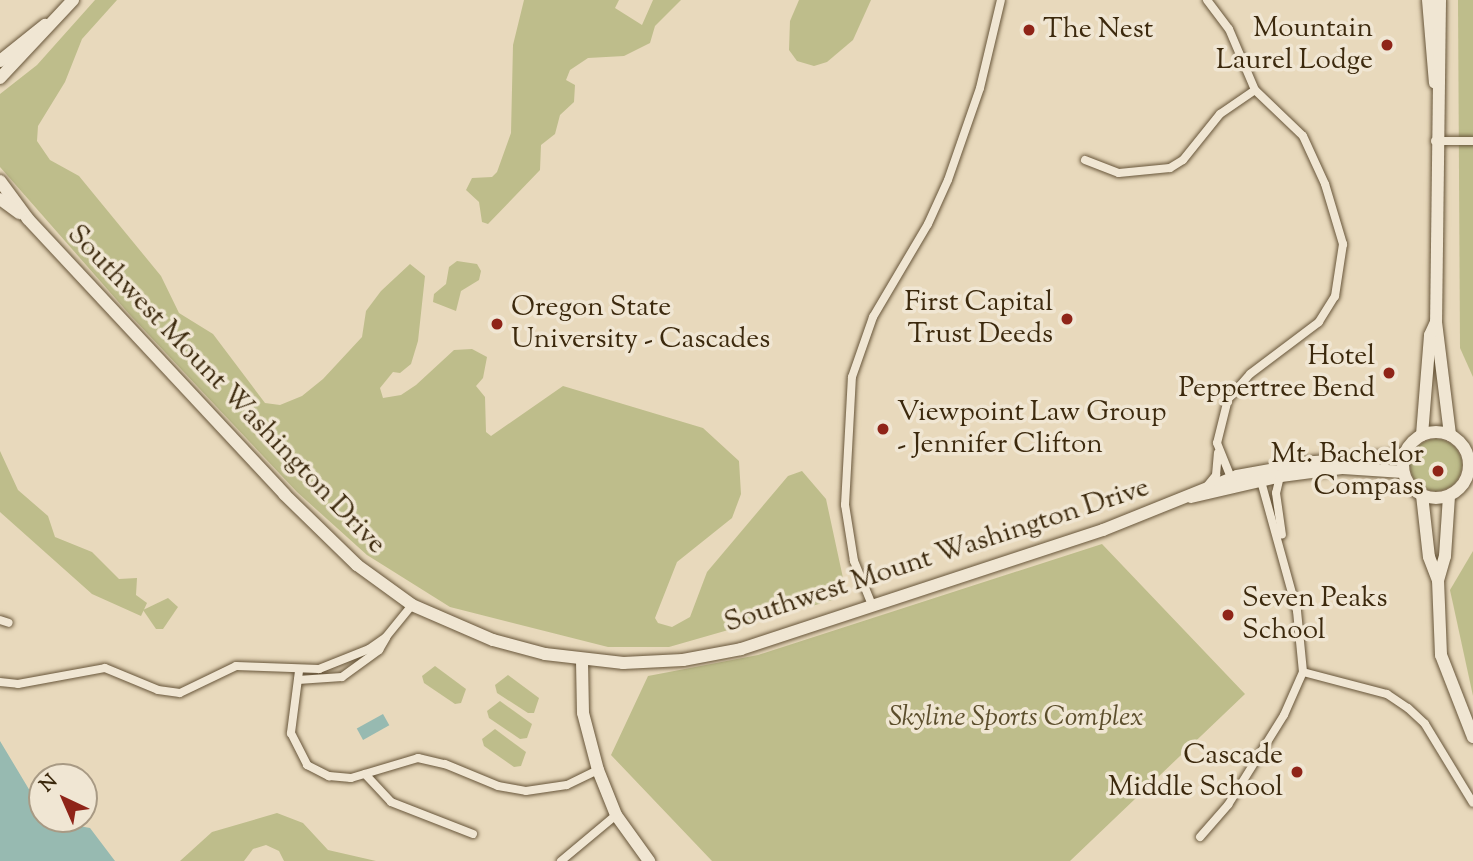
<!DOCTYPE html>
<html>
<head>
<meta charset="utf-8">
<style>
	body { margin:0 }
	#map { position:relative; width:1473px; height:861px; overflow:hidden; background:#e8d9bc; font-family:"Sorts Mill Goudy",serif }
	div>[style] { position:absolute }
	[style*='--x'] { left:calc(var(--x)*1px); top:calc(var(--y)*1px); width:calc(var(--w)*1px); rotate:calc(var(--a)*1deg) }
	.green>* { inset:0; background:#bebd8b }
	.round { border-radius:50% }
	.water>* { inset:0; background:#97bab1; transform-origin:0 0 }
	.roads { filter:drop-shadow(0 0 2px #675539) drop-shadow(0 0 2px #675539) }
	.street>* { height:8px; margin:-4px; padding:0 4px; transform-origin:4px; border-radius:4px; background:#f0e6d3 }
	.secondary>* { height:12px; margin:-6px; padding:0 6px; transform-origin:6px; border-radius:6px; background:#f0e6d3 }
	.secondary>.ring { margin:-6px; padding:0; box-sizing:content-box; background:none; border:12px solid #f0e6d3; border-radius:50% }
	.dots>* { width:19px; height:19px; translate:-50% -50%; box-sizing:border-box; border:4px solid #f0e6d3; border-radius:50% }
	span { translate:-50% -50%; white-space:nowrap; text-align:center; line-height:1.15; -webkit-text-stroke:7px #f0e6d3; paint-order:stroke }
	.poi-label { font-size:28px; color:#3c290d }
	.right { translate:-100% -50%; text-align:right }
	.left { translate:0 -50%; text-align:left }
	.street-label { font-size:28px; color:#3c290d }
	.park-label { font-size:28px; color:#5c4e2c; font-style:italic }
	.north { position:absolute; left:28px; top:763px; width:70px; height:70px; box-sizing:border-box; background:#f0e6d3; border:2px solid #a89a84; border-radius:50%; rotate:316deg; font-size:19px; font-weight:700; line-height:28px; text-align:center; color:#3c290d }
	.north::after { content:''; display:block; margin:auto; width:24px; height:32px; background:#8f2418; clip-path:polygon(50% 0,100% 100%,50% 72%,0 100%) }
</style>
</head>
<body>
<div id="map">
	<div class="green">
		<i style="clip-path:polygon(95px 0,117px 0,82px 39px,65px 82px,38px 126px,37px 141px,50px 160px,79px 176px,161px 276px,179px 313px,213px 334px,265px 403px,280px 405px,302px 396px,323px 379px,362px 337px,366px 311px,381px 291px,410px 264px,425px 276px,418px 341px,411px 364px,400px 373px,393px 372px,380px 388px,383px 398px,401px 395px,416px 385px,454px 350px,472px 349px,487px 357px,483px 378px,476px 386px,485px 397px,486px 432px,491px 436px,563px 386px,703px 428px,739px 461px,741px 494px,732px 518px,677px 562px,655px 618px,658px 623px,672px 627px,690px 617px,707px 572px,788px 476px,802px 471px,826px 499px,843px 578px,840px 593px,833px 600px,669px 647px,608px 647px,450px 607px,367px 555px,297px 492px,130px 315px,0 167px,0 94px,37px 65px)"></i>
		<i style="clip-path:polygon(524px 0,619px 0,615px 8px,642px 25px,653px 0,681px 0,655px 26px,650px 43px,624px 56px,588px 58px,570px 70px,566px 80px,575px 85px,574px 102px,560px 115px,555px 134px,541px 145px,540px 170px,488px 224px,482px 222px,479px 202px,466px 190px,472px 178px,492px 177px,497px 172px,511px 133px,513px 45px)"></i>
		<i style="clip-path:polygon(799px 0,871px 0,853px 40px,827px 62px,814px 66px,797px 61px,789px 50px,790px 21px)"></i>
		<i style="clip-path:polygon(1458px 0,1473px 0,1473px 377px,1460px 348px)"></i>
		<i style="clip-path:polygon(457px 261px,477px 264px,481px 271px,479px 280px,461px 291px,456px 311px,433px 302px,434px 294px,446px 284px,449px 267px)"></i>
		<i class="round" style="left:1410px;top:439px;width:52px;height:52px"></i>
		<i style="clip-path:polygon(0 451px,18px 490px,48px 516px,55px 537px,92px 552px,119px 579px,137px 578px,136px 595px,147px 603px,141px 616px,92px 594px,0 512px)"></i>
		<i style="clip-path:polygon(1102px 544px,1245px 694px,1070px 861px,712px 861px,611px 755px,648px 676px,758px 655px)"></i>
		<i style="clip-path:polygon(1473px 551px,1473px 696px,1450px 590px)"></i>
		<i style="clip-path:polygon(168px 598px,178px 607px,163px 629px,156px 629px,143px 610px)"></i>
		<i style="clip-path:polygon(435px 666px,466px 689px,461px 703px,455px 704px,424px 683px,422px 676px)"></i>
		<i style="clip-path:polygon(508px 675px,539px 698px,534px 713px,528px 713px,497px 693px,495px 685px)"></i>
		<i style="clip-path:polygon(500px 701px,532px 724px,527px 738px,520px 739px,489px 718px,487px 711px)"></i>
		<i style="clip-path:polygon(495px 729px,526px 752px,521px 766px,514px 767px,484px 746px,482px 739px)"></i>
		<i style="clip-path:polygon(277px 813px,303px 823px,328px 850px,376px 861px,284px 861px,279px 851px,266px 845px,253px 849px,244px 861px,180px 861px,212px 832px)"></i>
	</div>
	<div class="water">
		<i style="left:383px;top:714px;width:13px;height:30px;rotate:61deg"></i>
		<i style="clip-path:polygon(0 741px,42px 811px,42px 819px,90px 828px,115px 861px,0 861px)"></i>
	</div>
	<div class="roads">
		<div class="street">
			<i style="--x:1207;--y:0;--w:36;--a:53"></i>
			<i style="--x:1229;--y:29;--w:66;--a:66.9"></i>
			<i style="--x:1255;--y:90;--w:66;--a:43.8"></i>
			<i style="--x:1303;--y:136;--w:53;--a:65.4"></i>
			<i style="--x:1325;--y:184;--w:63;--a:73.3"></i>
			<i style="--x:1343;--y:244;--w:53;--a:98.7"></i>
			<i style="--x:1335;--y:296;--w:31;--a:122"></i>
			<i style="--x:1319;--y:322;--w:86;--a:143"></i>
			<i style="--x:1250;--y:374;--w:33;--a:131"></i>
			<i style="--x:1228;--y:399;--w:45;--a:104"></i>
			<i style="--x:1217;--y:443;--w:38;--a:68"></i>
			<i style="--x:1435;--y:141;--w:38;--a:0"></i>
			<i style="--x:1085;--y:160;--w:36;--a:21"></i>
			<i style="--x:1119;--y:173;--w:51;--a:-5.6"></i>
			<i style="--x:1170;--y:168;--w:15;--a:-32"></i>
			<i style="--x:1183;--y:160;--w:59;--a:-51.2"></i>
			<i style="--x:1220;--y:114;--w:42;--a:-34.4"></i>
			<i style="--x:1280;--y:476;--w:17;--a:103"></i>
			<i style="--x:1276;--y:493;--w:42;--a:81.9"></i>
			<i style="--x:1208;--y:485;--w:13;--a:-51"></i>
			<i style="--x:1216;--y:475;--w:22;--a:-85"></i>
			<i style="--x:872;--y:605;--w:48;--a:-112.2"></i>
			<i style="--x:854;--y:561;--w:57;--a:-99.1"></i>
			<i style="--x:845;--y:505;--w:128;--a:-86.9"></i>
			<i style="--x:852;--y:377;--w:64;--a:-70.7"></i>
			<i style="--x:873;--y:317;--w:108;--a:-59.4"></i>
			<i style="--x:928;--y:224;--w:48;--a:-65.6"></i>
			<i style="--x:948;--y:180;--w:97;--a:-70.8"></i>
			<i style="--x:980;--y:88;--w:90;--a:-76.6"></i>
			<i style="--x:0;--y:620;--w:9;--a:18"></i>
			<i style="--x:299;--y:671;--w:63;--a:97.4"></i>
			<i style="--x:291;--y:733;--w:36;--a:63"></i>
			<i style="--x:307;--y:765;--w:25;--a:27"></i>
			<i style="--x:329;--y:776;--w:22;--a:5"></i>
			<i style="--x:351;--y:778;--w:70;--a:-16.6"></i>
			<i style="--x:418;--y:758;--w:28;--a:13"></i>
			<i style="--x:445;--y:764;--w:57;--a:22.5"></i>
			<i style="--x:498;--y:786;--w:28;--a:10"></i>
			<i style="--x:526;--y:791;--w:41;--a:-8.3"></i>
			<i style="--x:567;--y:785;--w:34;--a:-26"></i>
			<i style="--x:1303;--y:672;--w:87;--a:14.7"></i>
			<i style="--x:1387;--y:694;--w:25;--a:34"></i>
			<i style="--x:1408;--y:708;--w:23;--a:43"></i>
			<i style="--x:1425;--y:724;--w:92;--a:58.7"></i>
			<i style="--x:298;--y:680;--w:44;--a:-3.9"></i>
			<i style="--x:342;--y:677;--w:46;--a:-36.1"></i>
			<i style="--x:379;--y:650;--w:14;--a:-60"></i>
			<i style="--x:0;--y:682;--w:18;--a:6"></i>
			<i style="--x:18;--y:684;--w:88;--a:-10.4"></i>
			<i style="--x:105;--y:668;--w:57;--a:22.5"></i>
			<i style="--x:158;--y:690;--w:22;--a:8"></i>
			<i style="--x:180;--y:693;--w:62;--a:-25.7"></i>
			<i style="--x:236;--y:666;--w:83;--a:2.1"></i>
			<i style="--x:319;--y:669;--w:54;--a:-21.8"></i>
			<i style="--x:369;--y:649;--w:21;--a:-35"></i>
			<i style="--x:386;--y:637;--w:41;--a:-50.9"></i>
			<i style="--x:365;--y:774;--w:38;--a:47"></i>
			<i style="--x:391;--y:802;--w:88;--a:21.3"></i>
			<i style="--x:1200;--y:837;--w:43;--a:-48.8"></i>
			<i style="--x:1228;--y:805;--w:106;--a:-58.1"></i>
			<i style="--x:1284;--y:715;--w:47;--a:-66.2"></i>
			<i style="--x:1303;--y:672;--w:61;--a:-95.6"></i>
			<i style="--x:1297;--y:611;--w:138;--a:-105.5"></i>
			<i style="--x:561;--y:861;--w:72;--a:-39.9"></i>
		</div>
		<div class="secondary">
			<i style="--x:1428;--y:0;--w:83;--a:85.2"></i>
			<i style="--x:1440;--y:0;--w:322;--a:90.7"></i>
			<i style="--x:1436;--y:322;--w:114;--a:82.9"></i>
			<i style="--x:0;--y:61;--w:58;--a:-38.7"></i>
			<i style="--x:0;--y:78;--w:107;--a:-46.9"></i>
			<i style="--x:0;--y:181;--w:47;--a:53.6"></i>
			<i style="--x:28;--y:219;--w:376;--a:47"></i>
			<i style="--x:284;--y:494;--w:102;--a:44.2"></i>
			<i style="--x:357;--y:565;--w:68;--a:36"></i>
			<i style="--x:412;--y:605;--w:88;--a:23.4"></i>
			<i style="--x:493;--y:640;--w:54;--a:15.1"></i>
			<i style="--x:545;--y:654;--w:79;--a:6.6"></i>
			<i style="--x:623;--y:663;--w:60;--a:-2.9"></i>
			<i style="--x:683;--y:660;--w:59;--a:-10.7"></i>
			<i style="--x:741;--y:649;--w:381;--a:-18.2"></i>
			<i style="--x:1103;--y:530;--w:144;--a:-21.9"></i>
			<i style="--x:1237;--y:476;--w:79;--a:-10.2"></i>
			<i style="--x:1315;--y:462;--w:89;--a:-4.5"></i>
			<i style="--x:0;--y:199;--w:24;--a:36"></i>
			<i class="ring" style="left:1403px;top:432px;width:54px;height:54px"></i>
			<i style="--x:1422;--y:435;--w:100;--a:-85.4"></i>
			<i style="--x:1430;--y:335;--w:14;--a:-65"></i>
			<i style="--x:1422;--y:495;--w:62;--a:83.6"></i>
			<i style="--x:1429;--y:557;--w:25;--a:69"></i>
			<i style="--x:1449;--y:496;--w:60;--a:93.8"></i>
			<i style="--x:1445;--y:556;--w:25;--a:106"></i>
			<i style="--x:1438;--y:580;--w:75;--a:87.7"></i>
			<i style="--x:1441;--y:655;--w:88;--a:68.7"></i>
			<i style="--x:1191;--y:497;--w:92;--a:-13.1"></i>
			<i style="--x:1281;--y:476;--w:63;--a:-7.4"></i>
			<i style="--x:1343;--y:468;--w:60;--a:3.8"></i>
			<i style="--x:582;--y:661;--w:52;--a:88.9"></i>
			<i style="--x:583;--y:713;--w:59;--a:75.3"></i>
			<i style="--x:598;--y:770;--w:48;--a:68.2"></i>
			<i style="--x:616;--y:815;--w:57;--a:54.3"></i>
		</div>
	</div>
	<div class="dots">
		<i style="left:1029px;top:30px;background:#8f2418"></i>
		<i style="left:1387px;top:45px;background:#8f2418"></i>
		<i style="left:1067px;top:319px;background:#8f2418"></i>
		<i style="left:497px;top:324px;background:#8f2418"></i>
		<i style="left:1389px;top:373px;background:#8f2418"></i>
		<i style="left:883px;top:429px;background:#8f2418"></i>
		<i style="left:1438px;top:471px;background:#8f2418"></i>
		<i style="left:1228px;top:615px;background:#8f2418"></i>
		<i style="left:1297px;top:772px;background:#8f2418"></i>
	</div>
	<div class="poi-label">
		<span class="right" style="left:1373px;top:45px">Mountain<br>Laurel Lodge</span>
		<span class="left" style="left:1043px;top:30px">The Nest</span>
		<span class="right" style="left:1053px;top:319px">First Capital<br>Trust Deeds</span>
		<span class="left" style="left:511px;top:324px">Oregon State<br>University - Cascades</span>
		<span class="right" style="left:1375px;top:373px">Hotel<br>Peppertree Bend</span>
		<span class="left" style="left:897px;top:429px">Viewpoint Law Group<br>- Jennifer Clifton</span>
		<span class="right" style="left:1424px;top:471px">Mt. Bachelor<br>Compass</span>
		<span class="left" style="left:1242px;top:615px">Seven Peaks<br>School</span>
		<span class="right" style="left:1283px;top:772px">Cascade<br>Middle School</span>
	</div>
	<div class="street-label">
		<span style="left:226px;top:390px;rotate:46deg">Southwest Mount Washington Drive</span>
		<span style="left:937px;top:556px;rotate:-18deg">Southwest Mount Washington Drive</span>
	</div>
	<div class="park-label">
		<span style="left:1016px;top:718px">Skyline Sports Complex</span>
	</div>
	<div class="north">N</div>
</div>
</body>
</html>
